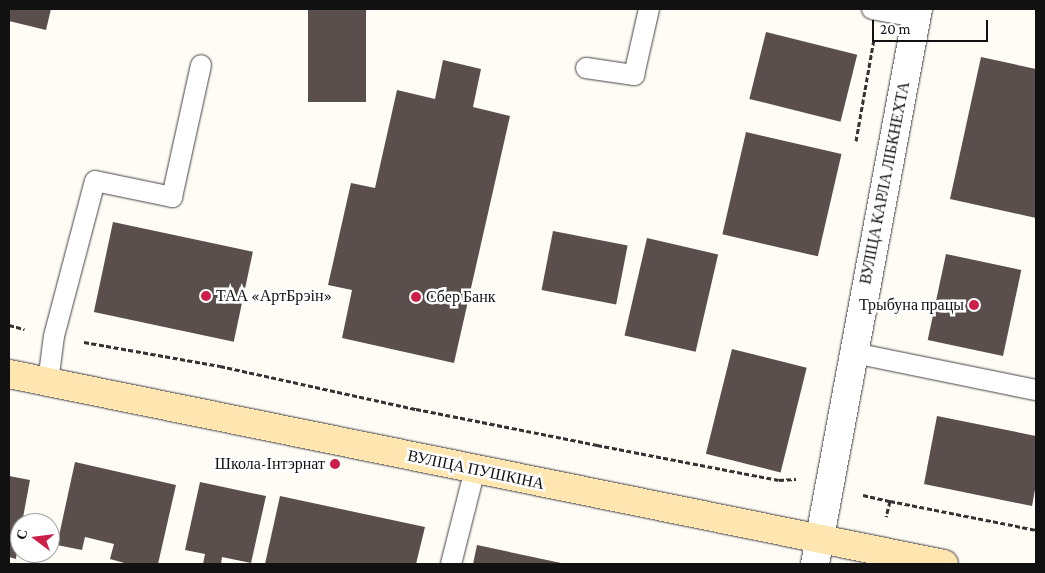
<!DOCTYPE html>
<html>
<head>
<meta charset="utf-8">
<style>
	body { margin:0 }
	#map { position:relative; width:1045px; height:573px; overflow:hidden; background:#fffbf5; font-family:"Crimson Pro",serif }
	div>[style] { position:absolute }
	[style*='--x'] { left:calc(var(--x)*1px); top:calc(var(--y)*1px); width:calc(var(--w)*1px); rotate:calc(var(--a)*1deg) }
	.building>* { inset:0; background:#5a4f4c; transform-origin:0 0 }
	.path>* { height:3px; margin-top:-1.5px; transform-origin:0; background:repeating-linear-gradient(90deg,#333 0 5px,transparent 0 7.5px) }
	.roads { filter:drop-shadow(0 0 1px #444) drop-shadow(0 0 1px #444) }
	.lane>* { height:20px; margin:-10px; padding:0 10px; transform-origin:10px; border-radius:10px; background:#fff }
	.street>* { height:28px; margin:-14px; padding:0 14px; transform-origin:14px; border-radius:14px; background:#fff }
	.secondary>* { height:28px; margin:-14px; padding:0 14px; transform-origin:14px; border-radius:14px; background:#ffe6b0 }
	.dots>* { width:14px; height:14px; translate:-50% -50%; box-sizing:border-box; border:2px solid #fff; border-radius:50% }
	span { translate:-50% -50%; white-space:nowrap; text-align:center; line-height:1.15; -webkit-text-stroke:5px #fff; paint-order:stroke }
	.street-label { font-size:16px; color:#111 }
	.poi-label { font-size:16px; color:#111 }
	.left { translate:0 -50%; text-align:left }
	.right { translate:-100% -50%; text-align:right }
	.frame { position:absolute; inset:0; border:10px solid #111; pointer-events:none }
	.north { position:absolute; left:10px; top:513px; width:50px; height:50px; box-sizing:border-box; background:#fff; border:1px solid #a0a0a0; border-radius:50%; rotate:285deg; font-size:14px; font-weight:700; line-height:20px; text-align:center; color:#111 }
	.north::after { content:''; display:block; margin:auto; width:18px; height:22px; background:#cb1e49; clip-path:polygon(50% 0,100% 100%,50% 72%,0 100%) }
	.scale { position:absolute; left:872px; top:20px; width:116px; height:22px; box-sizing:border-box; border:2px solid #111; border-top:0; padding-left:6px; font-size:15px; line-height:18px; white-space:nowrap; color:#111; -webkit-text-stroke:4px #fff; paint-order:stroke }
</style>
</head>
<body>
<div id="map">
	<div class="building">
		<i style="clip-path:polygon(9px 9px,51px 9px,46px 30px,9px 21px)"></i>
		<i style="left:308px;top:9px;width:58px;height:93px"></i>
		<i style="left:766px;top:32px;width:94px;height:69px;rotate:14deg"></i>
		<i style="clip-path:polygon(981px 57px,1036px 69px,1036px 218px,950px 199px)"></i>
		<i style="clip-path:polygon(443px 60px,481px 69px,473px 107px,510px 116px,454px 363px,342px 338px,352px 290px,328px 285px,351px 183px,375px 188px,397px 90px,435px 99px)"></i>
		<i style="left:746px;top:132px;width:98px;height:105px;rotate:13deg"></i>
		<i style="left:113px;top:222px;width:143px;height:92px;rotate:12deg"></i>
		<i style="left:553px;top:231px;width:76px;height:60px;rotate:11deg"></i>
		<i style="left:647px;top:238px;width:73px;height:100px;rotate:13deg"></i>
		<i style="left:946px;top:254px;width:77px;height:88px;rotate:12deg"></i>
		<i style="left:732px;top:349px;width:77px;height:108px;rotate:14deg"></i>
		<i style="clip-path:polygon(937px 416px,1036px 436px,1036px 484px,1032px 506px,924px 484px)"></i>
		<i style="clip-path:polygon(75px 462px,176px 485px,158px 564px,128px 564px,110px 559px,114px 544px,85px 537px,82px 550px,57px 545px)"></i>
		<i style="clip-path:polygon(9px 476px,30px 480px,22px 523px,20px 523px,16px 559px,9px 557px)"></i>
		<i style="clip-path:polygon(200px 482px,266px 496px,251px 563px,222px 557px,221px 564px,203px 564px,205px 554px,185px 550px)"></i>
		<i style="clip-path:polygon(280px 496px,425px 527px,416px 564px,265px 564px)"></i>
		<i style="clip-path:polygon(477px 545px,561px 563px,561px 564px,473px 564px)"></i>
	</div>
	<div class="path">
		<i style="--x:856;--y:141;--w:104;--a:-80"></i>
		<i style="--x:9;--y:325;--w:16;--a:15"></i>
		<i style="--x:84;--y:342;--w:138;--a:10"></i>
		<i style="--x:220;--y:366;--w:201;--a:12.4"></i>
		<i style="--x:416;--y:409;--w:185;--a:11.2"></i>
		<i style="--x:597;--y:445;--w:185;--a:10.9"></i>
		<i style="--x:779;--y:480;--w:17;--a:-3"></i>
		<i style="--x:863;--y:495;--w:28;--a:13"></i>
		<i style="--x:890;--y:501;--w:16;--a:104"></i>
		<i style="--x:890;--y:501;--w:149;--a:11.2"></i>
	</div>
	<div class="roads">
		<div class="lane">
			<i style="--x:872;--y:9;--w:45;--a:10.3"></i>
			<i style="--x:586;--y:68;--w:49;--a:8.3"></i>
			<i style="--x:634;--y:75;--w:68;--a:-77.2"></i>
			<i style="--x:854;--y:353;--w:186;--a:11.5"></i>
			<i style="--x:48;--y:382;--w:46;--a:-82.6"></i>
			<i style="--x:54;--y:336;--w:160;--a:-75.2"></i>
			<i style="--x:95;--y:181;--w:79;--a:11.7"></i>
			<i style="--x:172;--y:197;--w:135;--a:-77.6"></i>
			<i style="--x:451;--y:564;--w:98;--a:-75.8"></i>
		</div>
		<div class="street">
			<i style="--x:815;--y:564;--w:564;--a:-79.49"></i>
		</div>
		<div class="secondary">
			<i style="--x:9;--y:374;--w:954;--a:11.49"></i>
		</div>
	</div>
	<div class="dots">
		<i style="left:206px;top:296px;background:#cb1e49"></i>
		<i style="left:416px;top:297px;background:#cb1e49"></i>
		<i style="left:974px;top:305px;background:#cb1e49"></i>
		<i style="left:335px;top:464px;background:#cb1e49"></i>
	</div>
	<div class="street-label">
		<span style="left:885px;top:183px;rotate:-79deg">ВУЛІЦА КАРЛА ЛІБКНЕХТА</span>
		<span style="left:476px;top:470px;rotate:12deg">ВУЛІЦА ПУШКІНА</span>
	</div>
	<div class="poi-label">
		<span class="left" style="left:216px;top:296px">ТАА «АртБрэін»</span>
		<span class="left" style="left:426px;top:297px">Сбер Банк</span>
		<span class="right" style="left:964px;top:305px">Трыбуна працы</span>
		<span class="right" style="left:325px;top:464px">Школа-Інтэрнат</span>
	</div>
	<div class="frame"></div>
	<div class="north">С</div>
	<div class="scale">20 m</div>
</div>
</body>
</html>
